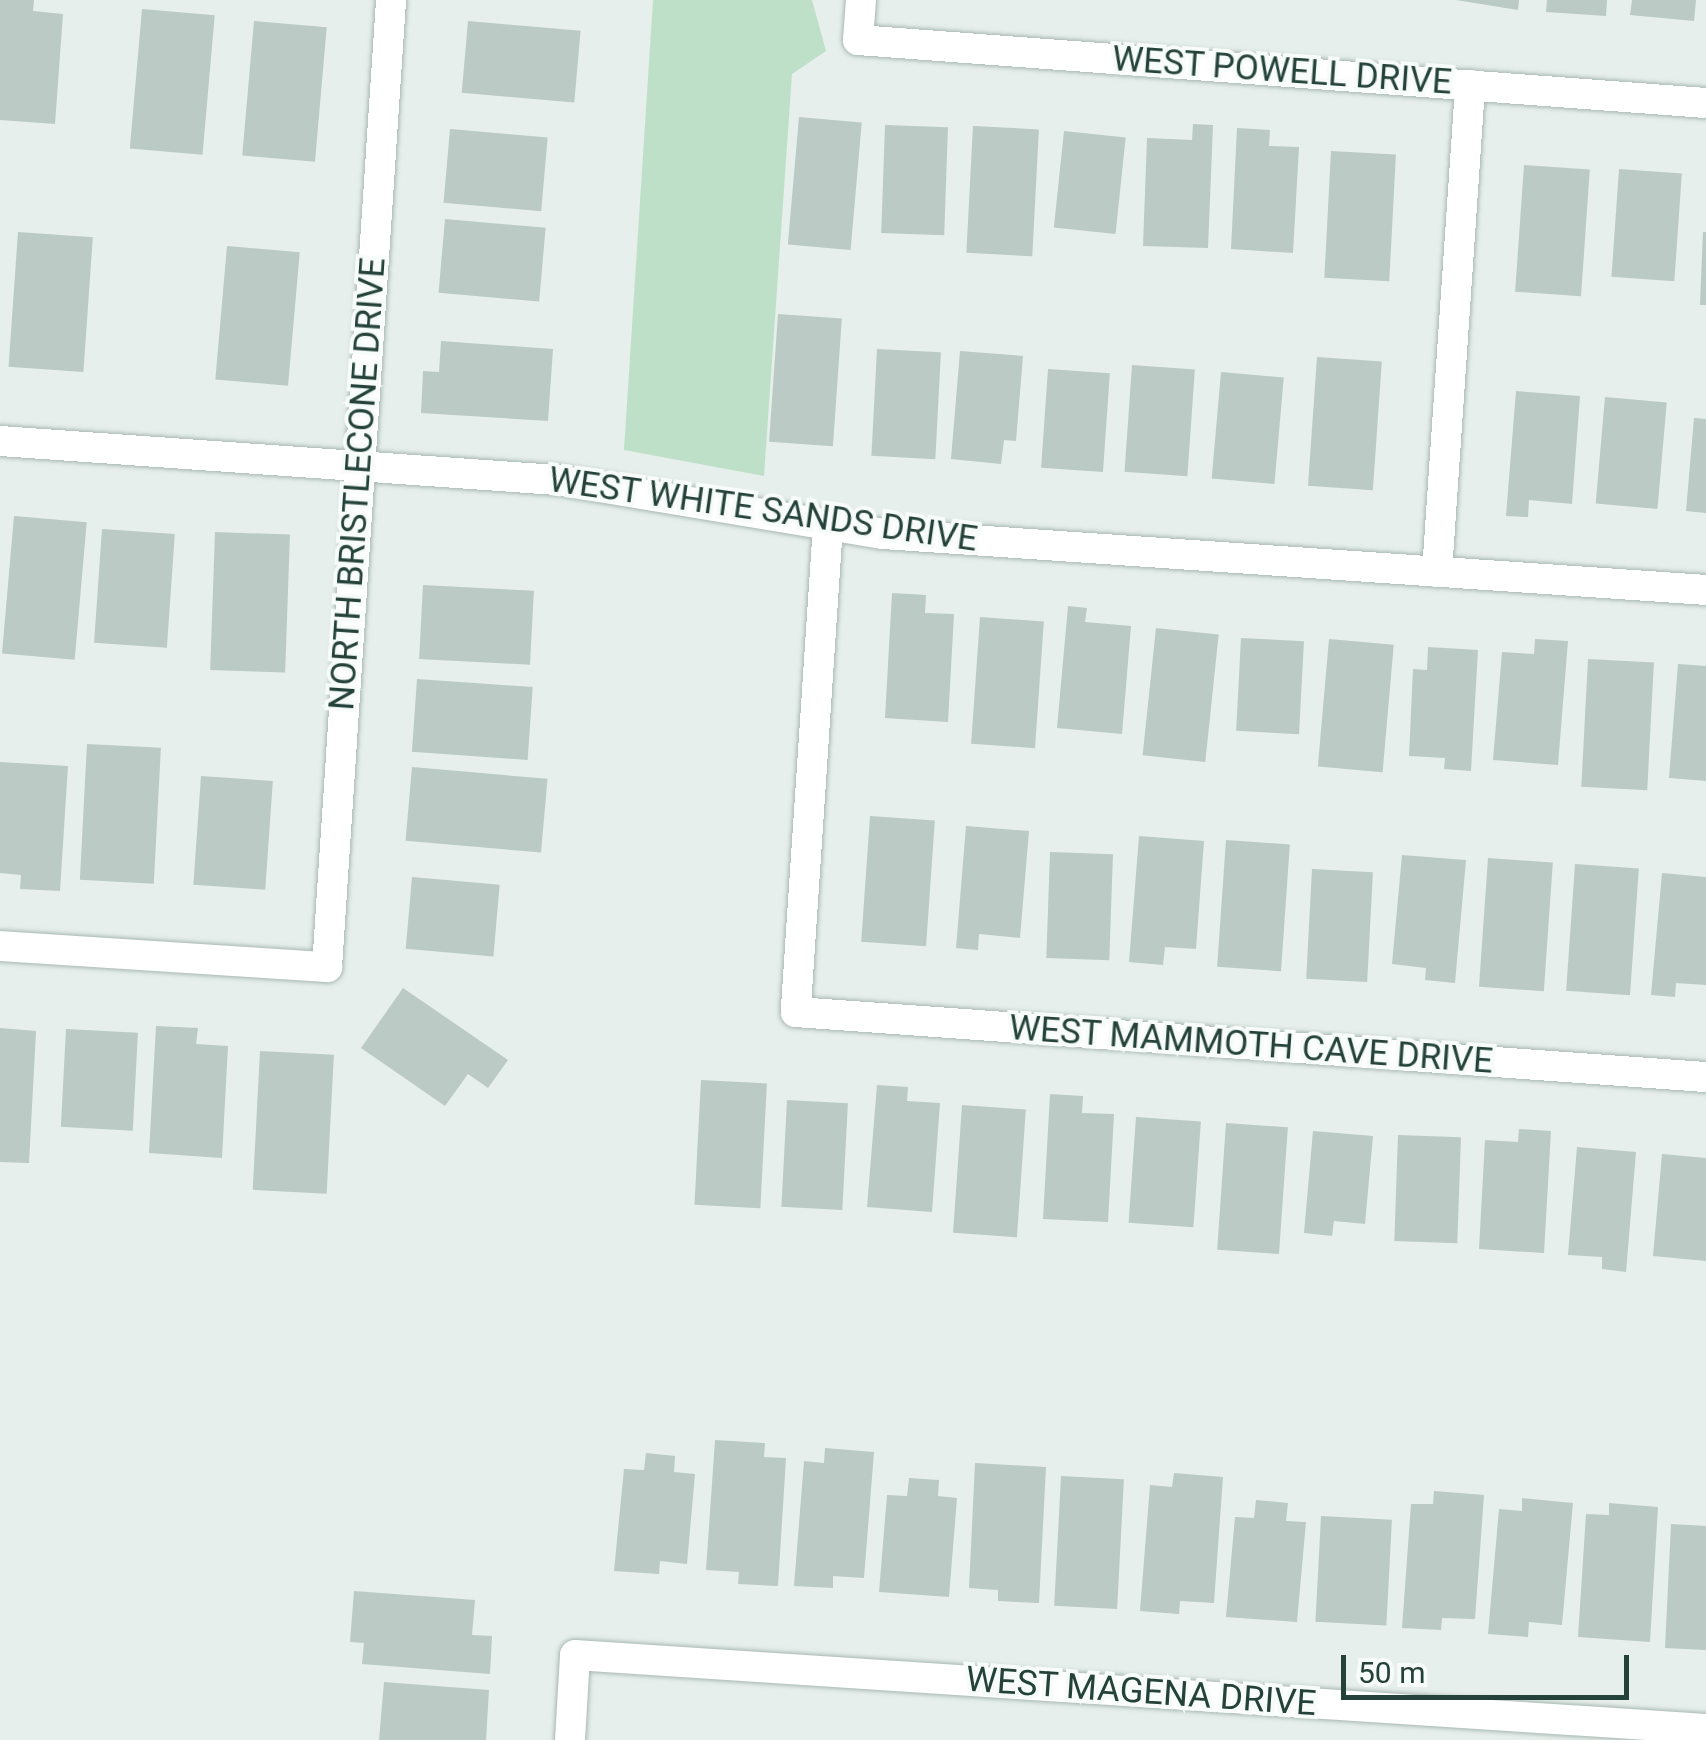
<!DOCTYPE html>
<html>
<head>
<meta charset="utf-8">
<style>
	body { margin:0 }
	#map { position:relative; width:1706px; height:1740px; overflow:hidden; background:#e6efeb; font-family:Roboto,sans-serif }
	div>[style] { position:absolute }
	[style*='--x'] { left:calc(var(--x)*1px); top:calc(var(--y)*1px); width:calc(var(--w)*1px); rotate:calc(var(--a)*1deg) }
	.green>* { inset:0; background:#bfe0c8 }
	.building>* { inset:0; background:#bbcac4; transform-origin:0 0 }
	.roads { filter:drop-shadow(0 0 2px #a8b8b2) drop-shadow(0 0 2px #a8b8b2) }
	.minor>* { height:30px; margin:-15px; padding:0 15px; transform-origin:15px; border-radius:15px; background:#fff }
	span { translate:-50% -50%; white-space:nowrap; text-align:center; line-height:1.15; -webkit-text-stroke:8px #f7fbf9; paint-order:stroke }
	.street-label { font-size:35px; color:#24423a }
	.scale { position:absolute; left:1341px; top:1655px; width:288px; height:45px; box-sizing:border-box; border:5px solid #24423a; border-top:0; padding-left:12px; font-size:30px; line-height:35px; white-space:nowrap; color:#24423a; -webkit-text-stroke:8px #f7fbf9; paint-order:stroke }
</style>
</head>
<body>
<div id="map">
	<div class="green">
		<i style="clip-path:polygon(653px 0,812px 0,826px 51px,792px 74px,764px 476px,624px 450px)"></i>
	</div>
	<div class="building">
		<i style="clip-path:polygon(0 0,34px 0,33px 11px,63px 14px,55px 124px,0 120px)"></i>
		<i style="clip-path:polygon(1456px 0,1519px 0,1518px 10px)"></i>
		<i style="clip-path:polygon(1547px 0,1607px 0,1606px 16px,1546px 12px)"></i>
		<i style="clip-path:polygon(1632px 0,1696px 0,1694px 21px,1630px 15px)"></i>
		<i style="left:142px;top:9px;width:73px;height:140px;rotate:5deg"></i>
		<i style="left:254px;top:21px;width:73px;height:135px;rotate:5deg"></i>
		<i style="left:468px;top:21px;width:113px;height:72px;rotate:5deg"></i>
		<i style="left:799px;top:117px;width:63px;height:128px;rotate:5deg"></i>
		<i style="clip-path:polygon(1193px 124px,1213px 125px,1208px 248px,1143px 246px,1147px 138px,1192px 140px)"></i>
		<i style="left:885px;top:125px;width:63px;height:108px;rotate:2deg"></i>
		<i style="left:973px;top:126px;width:66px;height:127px;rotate:3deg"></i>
		<i style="clip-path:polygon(1237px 128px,1270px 130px,1269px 146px,1299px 147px,1293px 253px,1231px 249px)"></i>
		<i style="left:450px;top:129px;width:98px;height:74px;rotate:5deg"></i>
		<i style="left:1064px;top:131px;width:62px;height:97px;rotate:6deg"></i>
		<i style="left:1331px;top:151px;width:65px;height:127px;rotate:3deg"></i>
		<i style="left:1524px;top:165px;width:66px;height:127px;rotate:4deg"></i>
		<i style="left:1619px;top:169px;width:63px;height:108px;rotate:4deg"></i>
		<i style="left:445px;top:219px;width:101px;height:74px;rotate:5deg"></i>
		<i style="left:18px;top:232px;width:75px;height:135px;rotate:4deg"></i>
		<i style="clip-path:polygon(1703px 232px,1706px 232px,1706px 305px,1700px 305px)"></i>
		<i style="left:227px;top:246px;width:73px;height:134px;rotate:5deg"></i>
		<i style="left:778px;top:314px;width:64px;height:128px;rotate:4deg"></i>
		<i style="clip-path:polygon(441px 341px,553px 349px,548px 421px,421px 413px,423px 371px,439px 372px)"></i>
		<i style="left:877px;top:349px;width:64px;height:107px;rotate:3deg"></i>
		<i style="clip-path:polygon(960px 351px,1023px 356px,1016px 441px,1004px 440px,1001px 464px,951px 459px)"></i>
		<i style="left:1317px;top:357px;width:65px;height:129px;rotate:4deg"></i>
		<i style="left:1132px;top:365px;width:63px;height:107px;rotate:4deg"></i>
		<i style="left:1048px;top:369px;width:62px;height:99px;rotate:4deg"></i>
		<i style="left:1221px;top:372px;width:63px;height:107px;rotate:5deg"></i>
		<i style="clip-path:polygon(1516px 391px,1580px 396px,1572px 504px,1529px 500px,1528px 517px,1506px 516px)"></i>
		<i style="left:1605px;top:397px;width:62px;height:107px;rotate:5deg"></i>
		<i style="clip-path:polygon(1694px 418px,1706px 419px,1706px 513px,1686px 511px)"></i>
		<i style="left:14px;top:516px;width:73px;height:138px;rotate:5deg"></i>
		<i style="left:102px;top:529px;width:73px;height:114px;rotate:4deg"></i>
		<i style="left:215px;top:532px;width:75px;height:138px;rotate:2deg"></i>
		<i style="left:423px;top:585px;width:111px;height:74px;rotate:3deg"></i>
		<i style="clip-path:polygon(892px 593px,926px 595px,925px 613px,954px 614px,948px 722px,885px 718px)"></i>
		<i style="clip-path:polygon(1068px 606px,1087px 608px,1085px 622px,1131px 626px,1122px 734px,1057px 728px)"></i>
		<i style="left:980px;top:617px;width:64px;height:127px;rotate:4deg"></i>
		<i style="left:1156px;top:628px;width:63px;height:128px;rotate:6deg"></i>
		<i style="left:1241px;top:638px;width:63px;height:93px;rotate:3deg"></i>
		<i style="left:1329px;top:639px;width:65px;height:128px;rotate:5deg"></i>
		<i style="clip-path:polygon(1535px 639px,1568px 641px,1558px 765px,1493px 760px,1502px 652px,1534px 654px)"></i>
		<i style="clip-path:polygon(1428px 647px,1478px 650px,1471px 771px,1444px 769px,1445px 758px,1409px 756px,1413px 669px,1427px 670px)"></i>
		<i style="left:1588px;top:659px;width:66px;height:128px;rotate:3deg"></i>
		<i style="clip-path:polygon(1678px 664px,1706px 666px,1706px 781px,1669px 778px)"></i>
		<i style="left:417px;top:679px;width:116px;height:73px;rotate:4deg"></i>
		<i style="left:87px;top:744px;width:74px;height:136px;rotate:3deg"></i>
		<i style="clip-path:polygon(0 762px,68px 766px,60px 891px,20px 889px,21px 875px,0 873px)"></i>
		<i style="left:412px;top:767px;width:136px;height:74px;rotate:5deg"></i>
		<i style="left:201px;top:776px;width:72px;height:109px;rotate:4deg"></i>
		<i style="left:870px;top:816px;width:65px;height:126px;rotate:4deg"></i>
		<i style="clip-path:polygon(966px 826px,1029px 831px,1020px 938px,979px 934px,978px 950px,956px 948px)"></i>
		<i style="clip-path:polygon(1139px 836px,1204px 841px,1196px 949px,1165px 947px,1163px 965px,1129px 962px)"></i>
		<i style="left:1226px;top:840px;width:64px;height:127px;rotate:4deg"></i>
		<i style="left:1050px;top:852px;width:63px;height:106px;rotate:2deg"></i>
		<i style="clip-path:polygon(1402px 855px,1466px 860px,1455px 983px,1425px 980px,1426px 968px,1392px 964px)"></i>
		<i style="left:1488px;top:858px;width:65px;height:129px;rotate:4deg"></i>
		<i style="left:1575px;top:864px;width:64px;height:127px;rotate:4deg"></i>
		<i style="left:1312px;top:869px;width:61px;height:110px;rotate:3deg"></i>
		<i style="clip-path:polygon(1662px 873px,1706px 877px,1706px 985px,1676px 983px,1675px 997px,1651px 995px)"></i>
		<i style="left:412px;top:877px;width:88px;height:72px;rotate:5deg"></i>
		<i style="clip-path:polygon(403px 988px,508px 1060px,488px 1088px,468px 1074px,445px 1106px,361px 1048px)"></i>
		<i style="clip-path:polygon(156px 1026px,198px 1028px,196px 1044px,228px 1046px,222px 1158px,149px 1153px)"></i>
		<i style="clip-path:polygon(0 1028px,36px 1031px,29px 1163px,0 1162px)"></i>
		<i style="left:66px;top:1029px;width:72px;height:98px;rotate:3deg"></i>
		<i style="left:260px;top:1051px;width:74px;height:139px;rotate:3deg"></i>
		<i style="left:701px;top:1080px;width:66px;height:125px;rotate:3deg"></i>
		<i style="clip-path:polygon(877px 1085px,908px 1087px,907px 1101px,940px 1103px,932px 1212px,867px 1207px)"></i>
		<i style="clip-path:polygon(1050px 1094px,1083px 1096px,1082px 1113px,1114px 1114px,1108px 1222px,1043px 1219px)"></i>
		<i style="left:787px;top:1100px;width:61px;height:107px;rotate:3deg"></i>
		<i style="left:962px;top:1105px;width:64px;height:128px;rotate:4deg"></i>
		<i style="left:1136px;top:1117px;width:65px;height:106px;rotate:4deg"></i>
		<i style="left:1226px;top:1123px;width:62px;height:127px;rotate:4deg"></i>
		<i style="clip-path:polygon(1519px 1129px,1551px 1131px,1544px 1253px,1479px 1249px,1485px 1140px,1518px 1142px)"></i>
		<i style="clip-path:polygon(1313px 1131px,1373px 1136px,1365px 1224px,1334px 1221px,1332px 1236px,1304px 1233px)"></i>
		<i style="left:1398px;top:1135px;width:63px;height:106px;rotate:2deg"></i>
		<i style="clip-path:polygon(1577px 1147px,1636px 1152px,1626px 1272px,1602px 1269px,1602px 1257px,1568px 1255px)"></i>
		<i style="clip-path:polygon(1662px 1154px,1706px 1158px,1706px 1261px,1653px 1256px)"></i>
		<i style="clip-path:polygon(715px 1440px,765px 1443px,764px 1457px,786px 1458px,778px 1586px,738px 1584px,739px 1572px,706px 1570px)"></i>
		<i style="clip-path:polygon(825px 1448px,874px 1452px,864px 1578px,833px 1576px,833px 1588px,794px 1586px,804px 1461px,824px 1463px)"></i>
		<i style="clip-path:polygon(646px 1453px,675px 1456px,674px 1472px,695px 1474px,687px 1564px,660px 1561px,659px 1574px,614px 1571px,624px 1469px,644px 1470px)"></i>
		<i style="clip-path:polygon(975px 1463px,1046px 1467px,1039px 1603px,998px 1601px,998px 1590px,969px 1588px)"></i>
		<i style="clip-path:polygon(1174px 1473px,1223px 1477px,1214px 1603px,1180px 1601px,1179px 1614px,1140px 1611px,1150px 1485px,1172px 1487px)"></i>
		<i style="left:1061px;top:1476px;width:63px;height:130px;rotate:3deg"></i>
		<i style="clip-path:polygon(909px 1478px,939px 1480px,938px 1496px,957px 1498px,949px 1597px,879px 1592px,887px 1495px,907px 1496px)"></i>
		<i style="clip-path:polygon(1434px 1491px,1484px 1495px,1475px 1619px,1442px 1618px,1441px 1630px,1402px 1628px,1411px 1504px,1433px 1504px)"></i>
		<i style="clip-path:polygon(1522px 1498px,1573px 1503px,1562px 1625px,1529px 1622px,1528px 1637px,1488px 1634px,1499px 1509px,1522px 1511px)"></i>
		<i style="clip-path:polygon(1256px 1500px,1288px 1503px,1286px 1521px,1306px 1522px,1297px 1622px,1226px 1617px,1235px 1517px,1254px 1518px)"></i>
		<i style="clip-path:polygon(1609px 1503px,1658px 1507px,1650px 1642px,1578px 1637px,1586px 1514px,1609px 1515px)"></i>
		<i style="left:1321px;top:1516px;width:71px;height:106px;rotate:3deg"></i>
		<i style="clip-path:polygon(1671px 1524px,1706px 1526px,1706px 1650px,1665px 1648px)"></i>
		<i style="clip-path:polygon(354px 1591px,475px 1600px,472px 1635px,492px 1636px,490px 1674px,362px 1664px,364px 1643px,350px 1642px)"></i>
		<i style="clip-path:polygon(384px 1682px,489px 1690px,486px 1740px,379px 1740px)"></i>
	</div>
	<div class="roads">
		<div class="minor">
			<i style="--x:861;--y:0;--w:40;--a:94.3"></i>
			<i style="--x:858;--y:40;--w:850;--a:4.25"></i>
			<i style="--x:0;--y:441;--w:558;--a:4.01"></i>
			<i style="--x:557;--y:480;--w:330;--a:9.4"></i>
			<i style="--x:883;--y:534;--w:825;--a:3.89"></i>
			<i style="--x:828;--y:525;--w:488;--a:93.8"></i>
			<i style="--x:796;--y:1012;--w:912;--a:4.09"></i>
			<i style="--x:1437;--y:572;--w:488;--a:-86.1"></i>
			<i style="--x:0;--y:946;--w:328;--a:3.7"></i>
			<i style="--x:327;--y:967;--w:969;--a:-86.21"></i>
			<i style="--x:570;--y:1740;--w:85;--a:-86.6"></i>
			<i style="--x:575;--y:1655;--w:1133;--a:3.74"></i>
		</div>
	</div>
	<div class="street-label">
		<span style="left:1282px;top:71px;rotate:4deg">WEST POWELL DRIVE</span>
		<span style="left:358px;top:484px;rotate:-86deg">NORTH BRISTLECONE DRIVE</span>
		<span style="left:763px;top:510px;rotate:8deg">WEST WHITE SANDS DRIVE</span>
		<span style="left:1251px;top:1045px;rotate:4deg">WEST MAMMOTH CAVE DRIVE</span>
		<span style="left:1141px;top:1692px;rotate:4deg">WEST MAGENA DRIVE</span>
	</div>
	<div class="scale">50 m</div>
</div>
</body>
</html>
